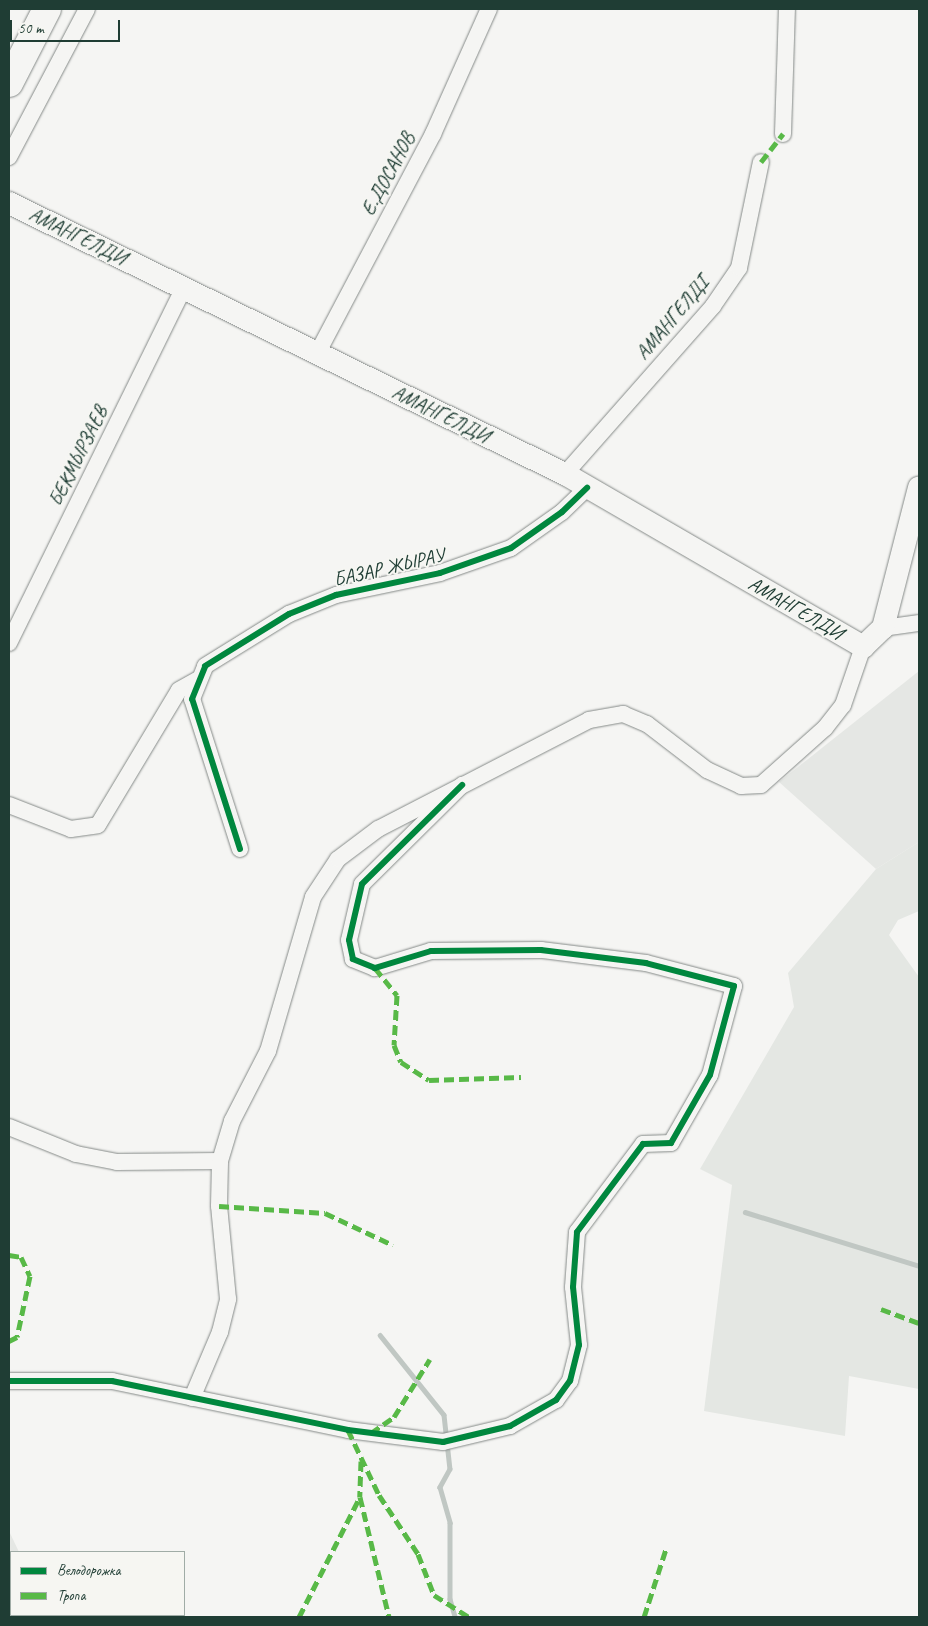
<!DOCTYPE html>
<html>
<head>
<meta charset="utf-8">
<style>
	body { margin:0 }
	#map { position:relative; width:928px; height:1626px; overflow:hidden; background:#f5f5f3; font-family:Caveat,sans-serif }
	div>[style] { position:absolute }
	[style*='--x'] { left:calc(var(--x)*1px); top:calc(var(--y)*1px); width:calc(var(--w)*1px); rotate:calc(var(--a)*1deg) }
	.built>* { inset:0; background:#e5e7e4 }
	.green>* { inset:0; background:#e4e7e3 }
	.stream>* { height:4.5px; margin:-2.25px; padding:0 2.25px; transform-origin:2.25px; border-radius:2.25px; background:#c0c7c3 }
	.roads { filter:drop-shadow(0 0 1px #858a88) drop-shadow(0 0 1px #858a88) }
	.street>* { height:16px; margin:-8px; padding:0 8px; transform-origin:8px; border-radius:8px; background:#f5f5f3 }
	.secondary>* { height:22px; margin:-11px; padding:0 11px; transform-origin:11px; border-radius:11px; background:#f5f5f3 }
	.highway>* { height:28px; margin:-14px; padding:0 14px; transform-origin:14px; border-radius:14px; background:#f5f5f3 }
	.quiet>* { height:5px; margin-top:-2.5px; transform-origin:0; background:repeating-linear-gradient(90deg,#58b947 0 10px,transparent 0 15px) }
	.cycleway>* { height:6px; margin:-3px; padding:0 3px; transform-origin:3px; border-radius:3px; background:#00873e }
	span { translate:-50% -50%; white-space:nowrap; text-align:center; line-height:1.15; -webkit-text-stroke:4px #f6f6f2; paint-order:stroke }
	.street-label { font-size:20px; color:#1f3d34 }
	.frame { position:absolute; inset:0; border:10px solid #1f3d34; pointer-events:none }
	.legend { position:absolute; left:10px; top:1551px; width:175px; height:65px; box-sizing:border-box; background:#f6f6f2; border:1px solid #a0aca6; margin:0; padding:6px 9px; list-style:none; font-size:15px; color:#1f3d34 }
	.legend li { display:flex; align-items:center; gap:10px; height:25px }
	.legend b { width:25px; border:1px solid #a0aca6 }
	.scale { position:absolute; left:10px; top:20px; width:110px; height:22px; box-sizing:border-box; border:2px solid #1f3d34; border-top:0; padding-left:6px; font-size:15px; line-height:18px; white-space:nowrap; color:#1f3d34; -webkit-text-stroke:4px #f6f6f2; paint-order:stroke }
</style>
</head>
<body>
<div id="map">
	<div class="built">
		<i style="clip-path:polygon(919px 671px,919px 842px,876px 869px,779px 782px)"></i>
		<i style="clip-path:polygon(9px 1531px,19px 1552px,11px 1552px,11px 1615px,47px 1617px,9px 1617px)"></i>
	</div>
	<div class="green">
		<i style="clip-path:polygon(919px 842px,919px 911px,898px 920px,889px 935px,919px 977px,919px 1389px,849px 1376px,845px 1436px,704px 1411px,732px 1185px,700px 1169px,794px 1007px,788px 973px,876px 869px)"></i>
	</div>
	<div class="stream">
		<i style="--x:745;--y:1212;--w:182;--a:17.2"></i>
		<i style="--x:380;--y:1335;--w:102;--a:51.3"></i>
		<i style="--x:444;--y:1415;--w:54;--a:83.7"></i>
		<i style="--x:450;--y:1469;--w:21;--a:119"></i>
		<i style="--x:440;--y:1487;--w:37;--a:74"></i>
		<i style="--x:450;--y:1523;--w:76;--a:90"></i>
		<i style="--x:450;--y:1599;--w:19;--a:74"></i>
	</div>
	<div class="roads">
		<div class="street">
			<i style="--x:783;--y:134;--w:125;--a:-88.2"></i>
			<i style="--x:9;--y:157;--w:167;--a:-62.2"></i>
			<i style="--x:317;--y:354;--w:249;--a:-62.2"></i>
			<i style="--x:433;--y:134;--w:137;--a:-65.9"></i>
			<i style="--x:565;--y:474;--w:224;--a:-48.6"></i>
			<i style="--x:713;--y:306;--w:46;--a:-55.6"></i>
			<i style="--x:739;--y:268;--w:108;--a:-78.3"></i>
			<i style="--x:883;--y:628;--w:36;--a:-8"></i>
			<i style="--x:9;--y:643;--w:396;--a:-63.8"></i>
			<i style="--x:9;--y:805;--w:66;--a:21.2"></i>
			<i style="--x:71;--y:829;--w:27;--a:-8"></i>
			<i style="--x:98;--y:825;--w:157;--a:-59"></i>
			<i style="--x:179;--y:690;--w:21;--a:-29"></i>
			<i style="--x:240;--y:849;--w:157;--a:-107.7"></i>
			<i style="--x:192;--y:699;--w:35;--a:-68"></i>
			<i style="--x:205;--y:666;--w:99;--a:-31.8"></i>
			<i style="--x:289;--y:614;--w:51;--a:-22"></i>
			<i style="--x:336;--y:595;--w:106;--a:-11.9"></i>
			<i style="--x:440;--y:573;--w:75;--a:-19.4"></i>
			<i style="--x:511;--y:548;--w:62;--a:-35.2"></i>
			<i style="--x:562;--y:512;--w:35;--a:-44"></i>
			<i style="--x:9;--y:1127;--w:72;--a:21.9"></i>
			<i style="--x:76;--y:1154;--w:42;--a:11"></i>
			<i style="--x:117;--y:1162;--w:103;--a:-0.6"></i>
			<i style="--x:9;--y:1381;--w:103;--a:0"></i>
			<i style="--x:112;--y:1381;--w:241;--a:11.7"></i>
			<i style="--x:348;--y:1430;--w:96;--a:7.2"></i>
			<i style="--x:443;--y:1442;--w:69;--a:-13.4"></i>
			<i style="--x:510;--y:1426;--w:53;--a:-29.5"></i>
			<i style="--x:556;--y:1400;--w:24;--a:-54"></i>
			<i style="--x:570;--y:1381;--w:37;--a:-76"></i>
			<i style="--x:579;--y:1345;--w:58;--a:-95.9"></i>
			<i style="--x:573;--y:1287;--w:55;--a:-85.8"></i>
			<i style="--x:577;--y:1232;--w:110;--a:-53.1"></i>
			<i style="--x:643;--y:1144;--w:28;--a:-2"></i>
			<i style="--x:671;--y:1143;--w:78;--a:-60.2"></i>
			<i style="--x:710;--y:1075;--w:92;--a:-74.9"></i>
			<i style="--x:734;--y:986;--w:91;--a:-165.4"></i>
			<i style="--x:646;--y:963;--w:106;--a:-172.9"></i>
			<i style="--x:541;--y:950;--w:110;--a:179.5"></i>
			<i style="--x:431;--y:951;--w:59;--a:163.1"></i>
			<i style="--x:375;--y:968;--w:24;--a:-158"></i>
			<i style="--x:353;--y:959;--w:19;--a:-102"></i>
			<i style="--x:349;--y:940;--w:57;--a:-76.9"></i>
			<i style="--x:362;--y:884;--w:141;--a:-44.7"></i>
			<i style="--x:192;--y:1398;--w:72;--a:-67"></i>
			<i style="--x:220;--y:1332;--w:34;--a:-76"></i>
			<i style="--x:228;--y:1299;--w:93;--a:-95.5"></i>
			<i style="--x:219;--y:1206;--w:45;--a:-88.7"></i>
			<i style="--x:220;--y:1161;--w:42;--a:-73.3"></i>
			<i style="--x:232;--y:1121;--w:79;--a:-62.8"></i>
			<i style="--x:268;--y:1051;--w:160;--a:-73.7"></i>
			<i style="--x:313;--y:897;--w:45;--a:-56.7"></i>
			<i style="--x:338;--y:859;--w:50;--a:-36.9"></i>
			<i style="--x:378;--y:829;--w:237;--a:-27.3"></i>
			<i style="--x:589;--y:720;--w:35;--a:-10"></i>
			<i style="--x:623;--y:714;--w:26;--a:23"></i>
			<i style="--x:647;--y:724;--w:76;--a:37.5"></i>
			<i style="--x:707;--y:770;--w:38;--a:25"></i>
			<i style="--x:741;--y:786;--w:20;--a:-3"></i>
			<i style="--x:761;--y:785;--w:86;--a:-41.7"></i>
			<i style="--x:825;--y:728;--w:29;--a:-52"></i>
			<i style="--x:843;--y:705;--w:61;--a:-71"></i>
		</div>
		<div class="secondary">
			<i style="--x:9;--y:203;--w:619;--a:25.99"></i>
			<i style="--x:565;--y:474;--w:345;--a:30.1"></i>
			<i style="--x:863;--y:647;--w:28;--a:-44"></i>
			<i style="--x:883;--y:628;--w:145;--a:-75.6"></i>
		</div>
		<div class="highway">
			<i style="--x:9;--y:83;--w:83;--a:-62.8"></i>
		</div>
	</div>
	<div class="quiet">
		<i style="--x:761;--y:162;--w:36;--a:-52"></i>
		<i style="--x:375;--y:968;--w:35;--a:51"></i>
		<i style="--x:397;--y:995;--w:50;--a:93.4"></i>
		<i style="--x:394;--y:1045;--w:18;--a:68"></i>
		<i style="--x:401;--y:1062;--w:33;--a:33"></i>
		<i style="--x:429;--y:1080;--w:92;--a:-1.9"></i>
		<i style="--x:219;--y:1206;--w:106;--a:3.8"></i>
		<i style="--x:325;--y:1213;--w:75;--a:25.2"></i>
		<i style="--x:9;--y:1255;--w:12;--a:9"></i>
		<i style="--x:21;--y:1257;--w:21;--a:65"></i>
		<i style="--x:30;--y:1276;--w:62;--a:102"></i>
		<i style="--x:17;--y:1337;--w:9;--a:153"></i>
		<i style="--x:881;--y:1309;--w:40;--a:20.2"></i>
		<i style="--x:348;--y:1430;--w:72;--a:64.5"></i>
		<i style="--x:379;--y:1495;--w:71;--a:56.5"></i>
		<i style="--x:418;--y:1554;--w:44;--a:68.7"></i>
		<i style="--x:434;--y:1595;--w:41;--a:32.2"></i>
		<i style="--x:371;--y:1433;--w:28;--a:-35"></i>
		<i style="--x:394;--y:1417;--w:68;--a:-58.2"></i>
		<i style="--x:361;--y:1461;--w:36;--a:92"></i>
		<i style="--x:360;--y:1497;--w:123;--a:76.4"></i>
		<i style="--x:299;--y:1617;--w:135;--a:-63.1"></i>
		<i style="--x:644;--y:1617;--w:71;--a:-72.1"></i>
	</div>
	<div class="cycleway">
		<i style="--x:240;--y:849;--w:157;--a:-107.7"></i>
		<i style="--x:192;--y:699;--w:35;--a:-68"></i>
		<i style="--x:205;--y:666;--w:99;--a:-31.8"></i>
		<i style="--x:289;--y:614;--w:51;--a:-22"></i>
		<i style="--x:336;--y:595;--w:106;--a:-11.9"></i>
		<i style="--x:440;--y:573;--w:75;--a:-19.4"></i>
		<i style="--x:511;--y:548;--w:62;--a:-35.2"></i>
		<i style="--x:562;--y:512;--w:35;--a:-44"></i>
		<i style="--x:9;--y:1381;--w:103;--a:0"></i>
		<i style="--x:112;--y:1381;--w:241;--a:11.7"></i>
		<i style="--x:348;--y:1430;--w:96;--a:7.2"></i>
		<i style="--x:443;--y:1442;--w:69;--a:-13.4"></i>
		<i style="--x:510;--y:1426;--w:53;--a:-29.5"></i>
		<i style="--x:556;--y:1400;--w:24;--a:-54"></i>
		<i style="--x:570;--y:1381;--w:37;--a:-76"></i>
		<i style="--x:579;--y:1345;--w:58;--a:-95.9"></i>
		<i style="--x:573;--y:1287;--w:55;--a:-85.8"></i>
		<i style="--x:577;--y:1232;--w:110;--a:-53.1"></i>
		<i style="--x:643;--y:1144;--w:28;--a:-2"></i>
		<i style="--x:671;--y:1143;--w:78;--a:-60.2"></i>
		<i style="--x:710;--y:1075;--w:92;--a:-74.9"></i>
		<i style="--x:734;--y:986;--w:91;--a:-165.4"></i>
		<i style="--x:646;--y:963;--w:106;--a:-172.9"></i>
		<i style="--x:541;--y:950;--w:110;--a:179.5"></i>
		<i style="--x:431;--y:951;--w:59;--a:163.1"></i>
		<i style="--x:375;--y:968;--w:24;--a:-158"></i>
		<i style="--x:353;--y:959;--w:19;--a:-102"></i>
		<i style="--x:349;--y:940;--w:57;--a:-76.9"></i>
		<i style="--x:362;--y:884;--w:141;--a:-44.7"></i>
	</div>
	<div class="street-label">
		<span style="left:388px;top:174px;rotate:-62deg">Е.ДОСАНОВ</span>
		<span style="left:78px;top:236px;rotate:26deg">АМАНГЕЛДИ</span>
		<span style="left:672px;top:318px;rotate:-50deg">АМАНГЕЛДІ</span>
		<span style="left:441px;top:414px;rotate:26deg">АМАНГЕЛДИ</span>
		<span style="left:78px;top:456px;rotate:-64deg">БЕКМЫРЗАЕВ</span>
		<span style="left:389px;top:567px;rotate:-13deg">БАЗАР ЖЫРАУ</span>
		<span style="left:796px;top:608px;rotate:30deg">АМАНГЕЛДИ</span>
	</div>
	<div class="frame"></div>
	<ul class="legend">
	<li><b style="height:6px;background:#00873e"></b>Велодорожка</li>
	<li><b style="height:6px;background:#58b947"></b>Тропа</li>
	</ul>
	<div class="scale">50 m</div>
</div>
</body>
</html>
